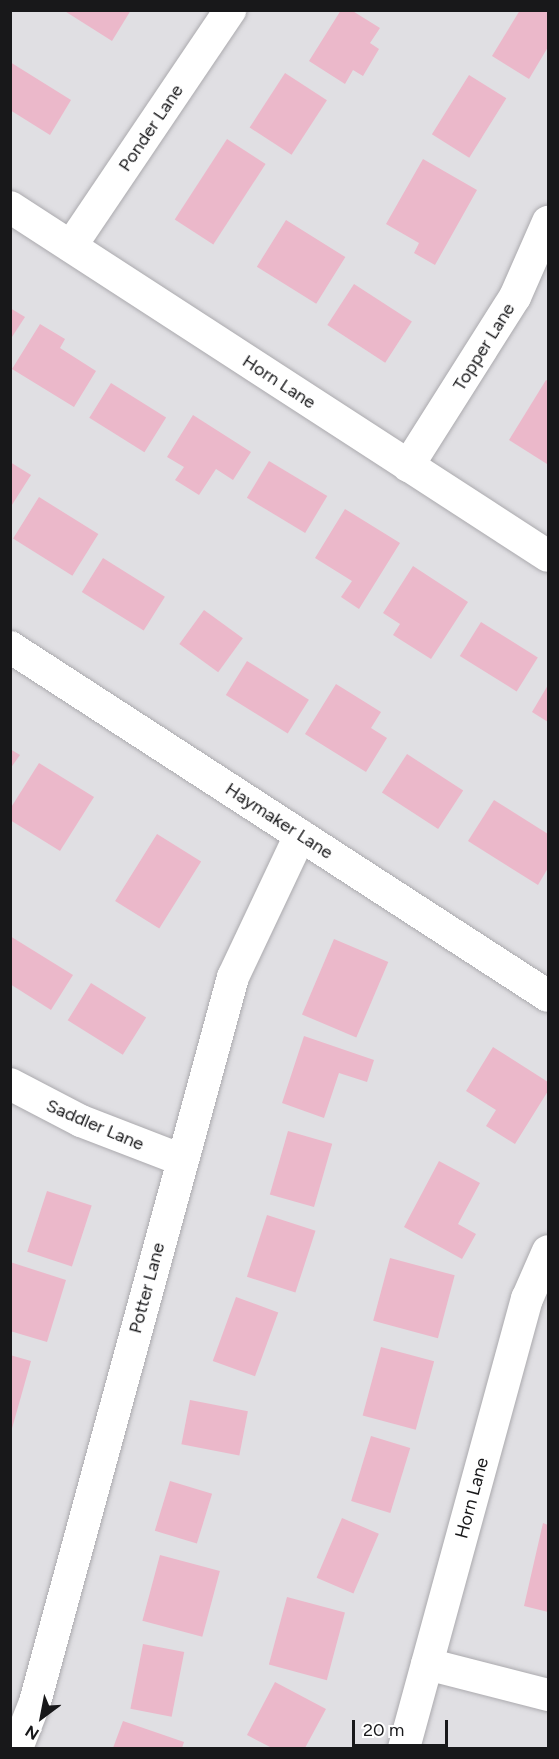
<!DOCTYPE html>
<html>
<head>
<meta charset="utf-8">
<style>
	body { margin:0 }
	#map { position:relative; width:559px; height:1759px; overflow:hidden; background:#e0dfe3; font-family:Figtree,sans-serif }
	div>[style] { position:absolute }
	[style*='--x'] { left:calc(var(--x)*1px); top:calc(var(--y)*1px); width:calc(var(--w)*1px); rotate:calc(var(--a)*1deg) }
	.building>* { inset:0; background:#ebb8ca; transform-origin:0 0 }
	.roads { filter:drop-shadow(0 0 2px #abaaae) drop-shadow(0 0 2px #abaaae) }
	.minor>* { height:32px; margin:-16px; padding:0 16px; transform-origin:16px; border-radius:16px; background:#fff }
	span { translate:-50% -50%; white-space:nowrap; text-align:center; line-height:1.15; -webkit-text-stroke:4.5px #fff; paint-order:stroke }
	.street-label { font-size:18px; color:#18181a }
	.frame { position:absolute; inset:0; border:12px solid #18181a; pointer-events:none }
	.north { position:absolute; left:12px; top:1687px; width:60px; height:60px; -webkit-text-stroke:4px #fff; paint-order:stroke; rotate:212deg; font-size:16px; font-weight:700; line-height:24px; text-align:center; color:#18181a }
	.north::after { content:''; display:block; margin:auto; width:21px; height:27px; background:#18181a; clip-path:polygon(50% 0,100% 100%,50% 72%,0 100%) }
	.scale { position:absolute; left:352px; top:1720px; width:96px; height:27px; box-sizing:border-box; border:3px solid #18181a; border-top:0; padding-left:8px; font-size:18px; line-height:21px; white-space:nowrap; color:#18181a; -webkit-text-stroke:4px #fff; paint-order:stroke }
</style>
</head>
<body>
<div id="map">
	<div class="building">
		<i style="clip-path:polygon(63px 10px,131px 10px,112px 41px)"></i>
		<i style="clip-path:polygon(341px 10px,351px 10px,380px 28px,370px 43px,379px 49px,363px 76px,353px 70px,345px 84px,309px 61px)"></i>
		<i style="clip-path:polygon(520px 10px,548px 12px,548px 47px,529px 79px,492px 56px)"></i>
		<i style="clip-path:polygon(10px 62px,71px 100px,50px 135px,10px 110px)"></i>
		<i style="left:285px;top:73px;width:50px;height:65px;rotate:33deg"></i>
		<i style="left:469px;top:75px;width:44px;height:70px;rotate:32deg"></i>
		<i style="left:227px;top:139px;width:46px;height:96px;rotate:33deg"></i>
		<i style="clip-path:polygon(423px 159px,477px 190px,435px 265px,414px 253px,419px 243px,386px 224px)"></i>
		<i style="left:286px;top:220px;width:70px;height:55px;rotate:32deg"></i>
		<i style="left:354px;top:284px;width:69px;height:49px;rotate:33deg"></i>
		<i style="clip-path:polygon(10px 308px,25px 317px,10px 340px)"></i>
		<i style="clip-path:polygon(40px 324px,65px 339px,60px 348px,96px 371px,74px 407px,12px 369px)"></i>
		<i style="clip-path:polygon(546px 380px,548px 381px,547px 464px,509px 440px)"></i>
		<i style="left:111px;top:383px;width:65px;height:41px;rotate:32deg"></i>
		<i style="clip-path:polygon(193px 415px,251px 452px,233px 480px,216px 469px,199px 495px,175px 480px,184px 467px,167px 457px)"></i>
		<i style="left:269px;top:461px;width:68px;height:43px;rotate:31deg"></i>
		<i style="clip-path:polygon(10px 462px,31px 475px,10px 508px)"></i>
		<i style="left:39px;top:497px;width:70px;height:49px;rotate:32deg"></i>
		<i style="clip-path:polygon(345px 509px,400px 543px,359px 609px,341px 597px,352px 581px,315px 558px)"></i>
		<i style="left:103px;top:558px;width:73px;height:40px;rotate:32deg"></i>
		<i style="clip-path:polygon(413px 566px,468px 602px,431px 659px,393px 635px,400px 624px,383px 613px)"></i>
		<i style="left:204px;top:610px;width:48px;height:42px;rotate:36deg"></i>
		<i style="left:481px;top:622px;width:67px;height:40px;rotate:32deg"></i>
		<i style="left:247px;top:661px;width:73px;height:40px;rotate:32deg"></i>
		<i style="clip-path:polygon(336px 684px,381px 712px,371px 728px,387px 738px,366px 772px,305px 734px)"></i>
		<i style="clip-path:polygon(548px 685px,548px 722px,532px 712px)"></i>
		<i style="clip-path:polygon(10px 749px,20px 755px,10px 769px)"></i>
		<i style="left:407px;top:754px;width:67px;height:46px;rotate:33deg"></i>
		<i style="clip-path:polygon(39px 763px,94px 797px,60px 851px,10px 820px,10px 809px)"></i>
		<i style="clip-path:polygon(494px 800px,548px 834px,548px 868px,538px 885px,468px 841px)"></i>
		<i style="left:157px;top:834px;width:52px;height:79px;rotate:32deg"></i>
		<i style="clip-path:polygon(10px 936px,73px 975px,51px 1010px,10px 984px)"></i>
		<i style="left:334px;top:939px;width:59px;height:82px;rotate:23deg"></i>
		<i style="left:91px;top:983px;width:65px;height:44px;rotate:32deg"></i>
		<i style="clip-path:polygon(304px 1036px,374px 1060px,367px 1082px,339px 1073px,324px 1118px,282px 1103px)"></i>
		<i style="clip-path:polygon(493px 1047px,548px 1082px,548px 1091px,515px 1144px,486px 1126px,496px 1110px,466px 1091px)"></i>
		<i style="left:288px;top:1131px;width:46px;height:66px;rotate:16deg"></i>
		<i style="clip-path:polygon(439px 1161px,480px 1183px,458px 1224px,476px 1234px,462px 1259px,404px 1227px)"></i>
		<i style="left:47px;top:1191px;width:47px;height:64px;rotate:18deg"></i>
		<i style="left:267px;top:1215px;width:51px;height:65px;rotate:18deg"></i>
		<i style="left:390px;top:1258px;width:67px;height:65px;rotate:15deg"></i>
		<i style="clip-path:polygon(10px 1262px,66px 1280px,47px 1342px,10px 1331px)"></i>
		<i style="left:236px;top:1297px;width:45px;height:68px;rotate:20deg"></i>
		<i style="left:381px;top:1347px;width:55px;height:71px;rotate:15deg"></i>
		<i style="clip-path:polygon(10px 1355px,31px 1361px,11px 1432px,10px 1432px)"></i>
		<i style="left:190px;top:1400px;width:59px;height:45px;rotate:11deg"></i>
		<i style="left:371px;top:1436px;width:41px;height:68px;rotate:17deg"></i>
		<i style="left:170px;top:1481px;width:44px;height:52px;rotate:17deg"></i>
		<i style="left:342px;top:1518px;width:40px;height:65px;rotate:23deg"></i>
		<i style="clip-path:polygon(543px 1523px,548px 1525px,548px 1612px,524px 1606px)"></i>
		<i style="left:160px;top:1555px;width:62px;height:68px;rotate:15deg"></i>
		<i style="left:287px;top:1597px;width:60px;height:70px;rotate:15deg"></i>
		<i style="left:143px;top:1644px;width:42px;height:66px;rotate:11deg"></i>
		<i style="clip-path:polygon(275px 1682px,326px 1709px,305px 1748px,272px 1748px,247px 1735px)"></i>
		<i style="clip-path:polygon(123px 1721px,184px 1742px,182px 1748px,113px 1748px)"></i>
	</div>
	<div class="roads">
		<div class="minor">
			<i style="--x:10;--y:207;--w:641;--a:32.97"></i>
			<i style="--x:71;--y:246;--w:285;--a:-56"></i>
			<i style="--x:408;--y:466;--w:200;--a:-57.7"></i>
			<i style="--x:515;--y:297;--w:82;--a:-66.3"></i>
			<i style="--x:10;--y:647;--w:641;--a:32.97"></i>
			<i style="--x:10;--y:1084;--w:80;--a:27.5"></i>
			<i style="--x:81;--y:1121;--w:108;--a:21.1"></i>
			<i style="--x:427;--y:1664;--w:125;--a:14.4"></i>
			<i style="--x:17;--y:1748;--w:49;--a:-68.6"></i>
			<i style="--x:35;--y:1702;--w:752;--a:-74.72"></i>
			<i style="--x:233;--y:977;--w:157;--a:-64.7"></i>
			<i style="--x:404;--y:1748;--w:466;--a:-74.7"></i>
			<i style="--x:527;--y:1299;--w:52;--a:-66.4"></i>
		</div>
	</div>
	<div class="street-label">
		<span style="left:151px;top:128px;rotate:-56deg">Ponder Lane</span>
		<span style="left:484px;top:347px;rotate:-58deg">Topper Lane</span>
		<span style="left:279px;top:382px;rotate:33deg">Horn Lane</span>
		<span style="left:279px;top:821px;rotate:33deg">Haymaker Lane</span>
		<span style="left:95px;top:1125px;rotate:23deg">Saddler Lane</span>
		<span style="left:147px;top:1288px;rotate:-75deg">Potter Lane</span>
		<span style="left:472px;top:1498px;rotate:-75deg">Horn Lane</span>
	</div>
	<div class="frame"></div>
	<div class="north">N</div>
	<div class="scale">20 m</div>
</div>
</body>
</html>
